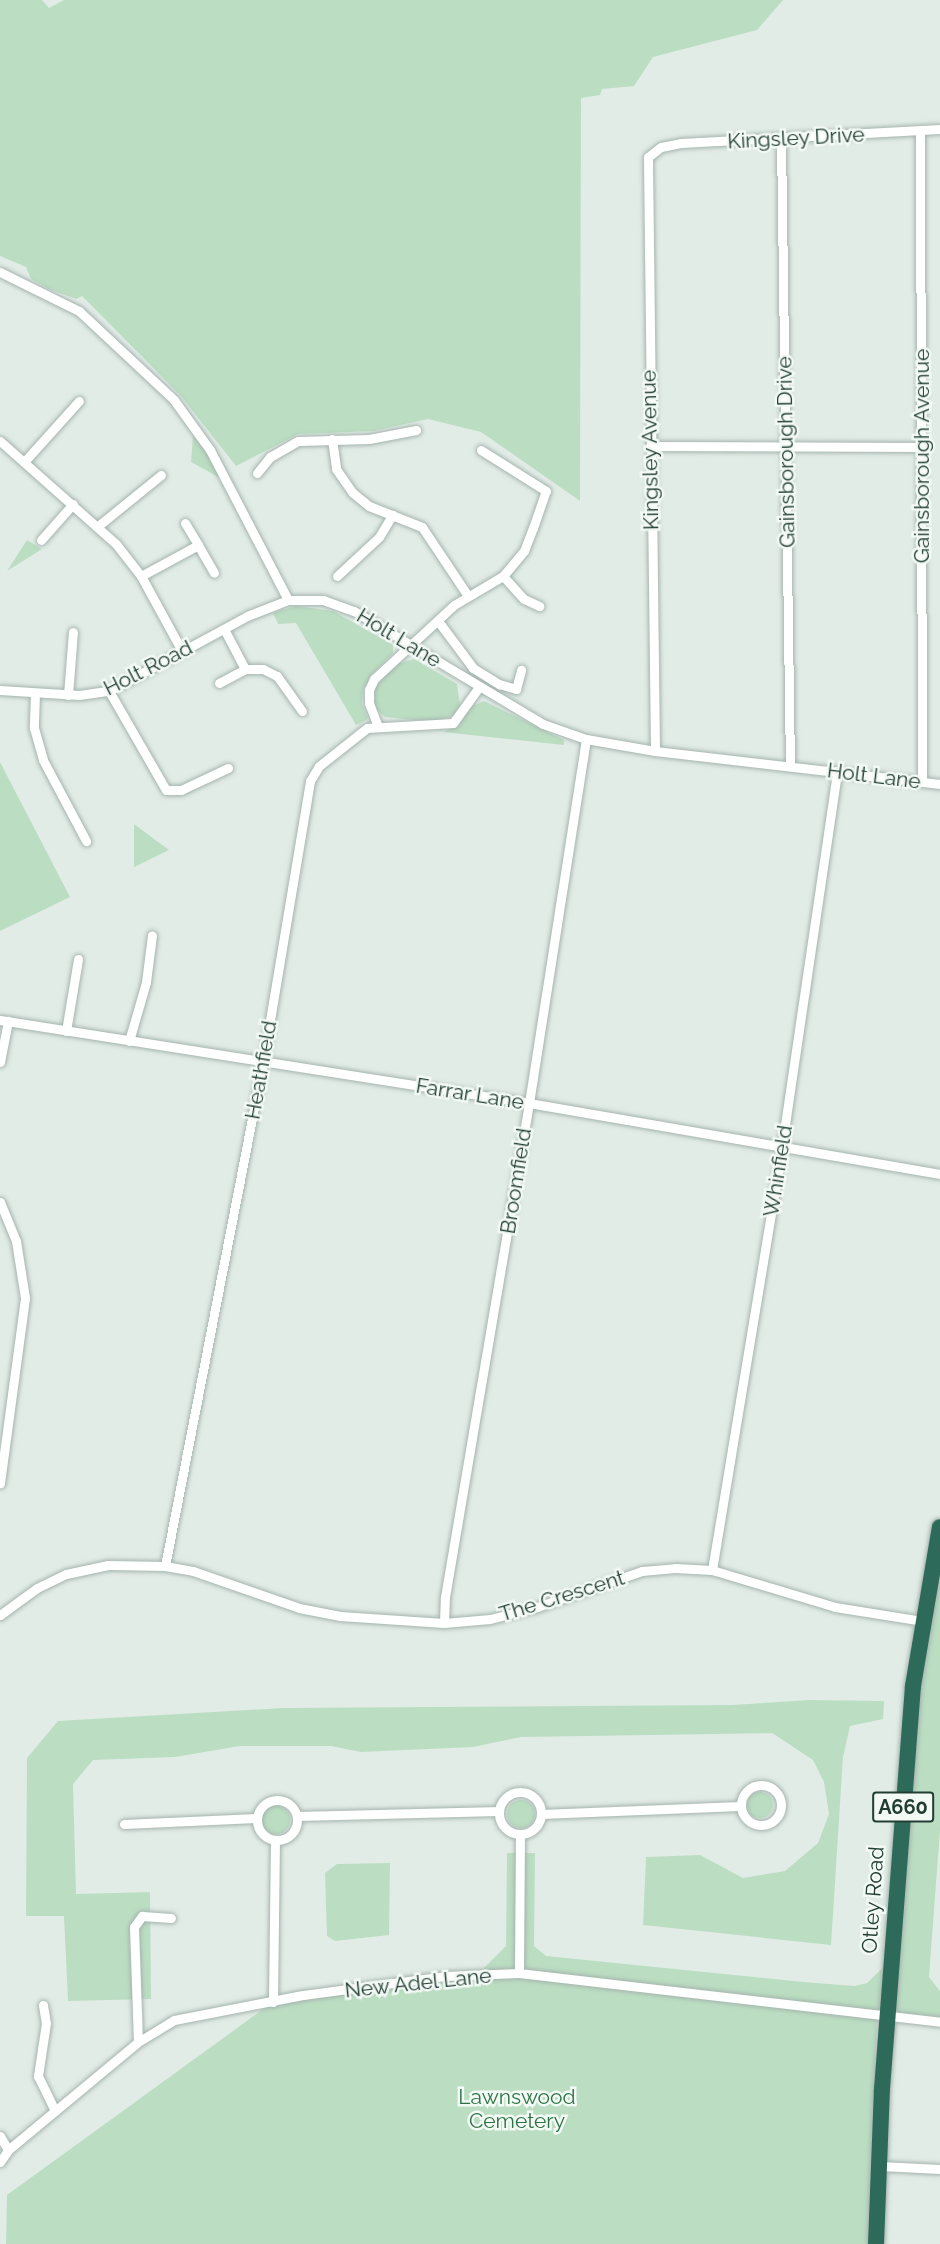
<!DOCTYPE html>
<html>
<head>
<meta charset="utf-8">
<style>
	body { margin:0 }
	#map { position:relative; width:940px; height:2244px; overflow:hidden; background:#e2ece7; font-family:Raleway,sans-serif }
	div>[style] { position:absolute }
	[style*='--x'] { left:calc(var(--x)*1px); top:calc(var(--y)*1px); width:calc(var(--w)*1px); rotate:calc(var(--a)*1deg) }
	.green>* { inset:0; background:#bbdec2 }
	.round { border-radius:50% }
	.roads { filter:drop-shadow(0 0 2px #a5b4ae) drop-shadow(0 0 2px #a5b4ae) }
	.street>* { height:9px; margin:-4.5px; padding:0 4.5px; transform-origin:4.5px; border-radius:4.5px; background:#fff }
	.street>.ring { margin:-4.5px; padding:0; box-sizing:content-box; background:none; border:9px solid #fff; border-radius:50% }
	.highway>* { height:16px; margin:-8px; padding:0 8px; transform-origin:8px; border-radius:8px; background:#2e6a59 }
	span { translate:-50% -50%; white-space:nowrap; text-align:center; line-height:1.15; -webkit-text-stroke:5px #f3f9f5; paint-order:stroke }
	.shield-label span { padding:2px 4px; background:#f3f9f5; border:2px solid; border-radius:4px; -webkit-text-stroke-width:0 }
	.shield-label { font-size:20px; color:#223e34; font-weight:700 }
	.street-label { font-size:21px; color:#223e34 }
	.park-label { font-size:21px; color:#2c7443 }
</style>
</head>
<body>
<div id="map">
	<div class="green">
		<i style="clip-path:polygon(0 0,42px 0,49px 8px,64px 0,783px 0,757px 30px,653px 57px,634px 86px,602px 89px,600px 95px,581px 98px,580px 501px,481px 432px,428px 419px,373px 431px,298px 434px,236px 466px,181px 396px,82px 296px,76px 299px,49px 289px,31px 279px,26px 267px,0 256px)"></i>
		<i style="clip-path:polygon(193px 436px,210px 456px,222px 479px,191px 462px)"></i>
		<i style="clip-path:polygon(27px 540px,42px 549px,7px 571px)"></i>
		<i style="clip-path:polygon(296px 606px,333px 611px,393px 645px,393px 653px,372px 674px,363px 690px,362px 704px,368px 719px,356px 725px,296px 623px,278px 624px,273px 613px)"></i>
		<i style="clip-path:polygon(414px 659px,457px 684px,460px 705px,455px 715px,434px 722px,385px 717px,375px 708px,375px 689px,387px 673px,397px 664px)"></i>
		<i style="clip-path:polygon(484px 701px,564px 740px,564px 745px,443px 732px,458px 726px,470px 707px)"></i>
		<i style="clip-path:polygon(0 762px,70px 897px,0 931px)"></i>
		<i style="clip-path:polygon(134px 824px,169px 850px,134px 867px)"></i>
		<i style="clip-path:polygon(940px 1527px,940px 1830px,929px 1977px,940px 1991px,940px 2022px,877px 2015px,868px 2244px,6px 2244px,7px 2195px,273px 2002px,478px 1974px,506px 1946px,507px 1853px,535px 1853px,534px 1946px,546px 1956px,803px 1982px,855px 1986px,867px 1983px,891px 1960px,913px 1686px)"></i>
		<i style="clip-path:polygon(809px 1700px,884px 1701px,883px 1719px,850px 1726px,843px 1757px,831px 1945px,643px 1925px,646px 1857px,700px 1855px,743px 1878px,785px 1871px,818px 1843px,829px 1814px,824px 1782px,813px 1760px,772px 1733px,521px 1737px,473px 1747px,361px 1752px,331px 1746px,240px 1746px,175px 1757px,93px 1760px,73px 1784px,76px 1894px,150px 1892px,151px 1999px,68px 2001px,64px 1916px,26px 1916px,27px 1758px,58px 1721px,283px 1708px,732px 1705px)"></i>
		<i class="round" style="left:747px;top:1792px;width:26px;height:26px"></i>
		<i class="round" style="left:507px;top:1800px;width:28px;height:28px"></i>
		<i class="round" style="left:262px;top:1806px;width:28px;height:28px"></i>
		<i style="clip-path:polygon(390px 1863px,389px 1935px,335px 1941px,327px 1936px,325px 1873px,337px 1864px)"></i>
	</div>
	<div class="roads">
		<div class="street">
			<i style="--x:920;--y:131;--w:651;--a:89.82"></i>
			<i style="--x:781;--y:139;--w:626;--a:89.18"></i>
			<i style="--x:0;--y:272;--w:88;--a:26.3"></i>
			<i style="--x:79;--y:311;--w:130;--a:43.1"></i>
			<i style="--x:174;--y:400;--w:62;--a:54.2"></i>
			<i style="--x:210;--y:450;--w:169;--a:62.5"></i>
			<i style="--x:332;--y:439;--w:30;--a:82"></i>
			<i style="--x:336;--y:469;--w:29;--a:55"></i>
			<i style="--x:353;--y:493;--w:21;--a:39"></i>
			<i style="--x:369;--y:506;--w:57;--a:21.6"></i>
			<i style="--x:422;--y:527;--w:83;--a:56.3"></i>
			<i style="--x:0;--y:441;--w:155;--a:41.6"></i>
			<i style="--x:116;--y:544;--w:41;--a:52"></i>
			<i style="--x:141;--y:576;--w:85;--a:61.3"></i>
			<i style="--x:650;--y:446;--w:272;--a:0.2"></i>
			<i style="--x:24;--y:462;--w:82;--a:-48"></i>
			<i style="--x:257;--y:473;--w:21;--a:-51"></i>
			<i style="--x:270;--y:457;--w:32;--a:-30"></i>
			<i style="--x:298;--y:441;--w:71;--a:-1.6"></i>
			<i style="--x:369;--y:439;--w:48;--a:-10.8"></i>
			<i style="--x:185;--y:523;--w:26;--a:59"></i>
			<i style="--x:98;--y:526;--w:81;--a:-39"></i>
			<i style="--x:41;--y:540;--w:48;--a:-48.4"></i>
			<i style="--x:141;--y:576;--w:65;--a:-28.5"></i>
			<i style="--x:198;--y:545;--w:32;--a:60"></i>
			<i style="--x:337;--y:576;--w:57;--a:-42.9"></i>
			<i style="--x:379;--y:537;--w:26;--a:-59"></i>
			<i style="--x:503;--y:576;--w:31;--a:48"></i>
			<i style="--x:524;--y:599;--w:17;--a:25"></i>
			<i style="--x:438;--y:621;--w:59;--a:53.3"></i>
			<i style="--x:473;--y:668;--w:31;--a:32"></i>
			<i style="--x:499;--y:684;--w:18;--a:16"></i>
			<i style="--x:516;--y:689;--w:20;--a:-75"></i>
			<i style="--x:224;--y:629;--w:45;--a:62.3"></i>
			<i style="--x:245;--y:669;--w:18;--a:0"></i>
			<i style="--x:263;--y:669;--w:16;--a:27"></i>
			<i style="--x:277;--y:676;--w:43;--a:54.5"></i>
			<i style="--x:219;--y:683;--w:30;--a:-28"></i>
			<i style="--x:0;--y:690;--w:79;--a:3.6"></i>
			<i style="--x:79;--y:695;--w:30;--a:-8"></i>
			<i style="--x:109;--y:691;--w:157;--a:-28.5"></i>
			<i style="--x:247;--y:616;--w:44;--a:-21.3"></i>
			<i style="--x:288;--y:600;--w:35;--a:0"></i>
			<i style="--x:323;--y:600;--w:33;--a:20"></i>
			<i style="--x:354;--y:611;--w:220;--a:30.9"></i>
			<i style="--x:543;--y:724;--w:46;--a:19.2"></i>
			<i style="--x:586;--y:739;--w:70;--a:9.9"></i>
			<i style="--x:655;--y:751;--w:287;--a:6.6"></i>
			<i style="--x:109;--y:691;--w:114;--a:60.1"></i>
			<i style="--x:166;--y:790;--w:15;--a:0"></i>
			<i style="--x:181;--y:790;--w:52;--a:-25.1"></i>
			<i style="--x:35;--y:693;--w:35;--a:92"></i>
			<i style="--x:34;--y:728;--w:33;--a:74"></i>
			<i style="--x:43;--y:760;--w:92;--a:62"></i>
			<i style="--x:68;--y:695;--w:63;--a:-85.5"></i>
			<i style="--x:377;--y:724;--w:22;--a:-111"></i>
			<i style="--x:369;--y:703;--w:13;--a:-90"></i>
			<i style="--x:369;--y:690;--w:12;--a:-66"></i>
			<i style="--x:374;--y:679;--w:109;--a:-42.8"></i>
			<i style="--x:454;--y:605;--w:57;--a:-30.6"></i>
			<i style="--x:503;--y:576;--w:33;--a:-50"></i>
			<i style="--x:524;--y:551;--w:25;--a:-69"></i>
			<i style="--x:533;--y:528;--w:39;--a:-71"></i>
			<i style="--x:546;--y:491;--w:77;--a:-147.8"></i>
			<i style="--x:655;--y:751;--w:594;--a:-90.68"></i>
			<i style="--x:648;--y:157;--w:16;--a:-38"></i>
			<i style="--x:661;--y:147;--w:20;--a:-11"></i>
			<i style="--x:681;--y:143;--w:259;--a:-3.1"></i>
			<i style="--x:0;--y:1020;--w:535;--a:8.92"></i>
			<i style="--x:529;--y:1103;--w:417;--a:9.8"></i>
			<i style="--x:66;--y:1031;--w:73;--a:-80.5"></i>
			<i style="--x:129;--y:1041;--w:61;--a:-73.9"></i>
			<i style="--x:146;--y:982;--w:47;--a:-82.7"></i>
			<i style="--x:0;--y:1062;--w:42;--a:-79"></i>
			<i style="--x:0;--y:1202;--w:42;--a:67.7"></i>
			<i style="--x:16;--y:1241;--w:58;--a:81"></i>
			<i style="--x:25;--y:1298;--w:187;--a:97.7"></i>
			<i style="--x:165;--y:1566;--w:513;--a:-79"></i>
			<i style="--x:263;--y:1062;--w:285;--a:-80.5"></i>
			<i style="--x:310;--y:781;--w:17;--a:-59"></i>
			<i style="--x:319;--y:766;--w:61;--a:-38.4"></i>
			<i style="--x:367;--y:728;--w:86;--a:-3.3"></i>
			<i style="--x:453;--y:723;--w:44;--a:-54.2"></i>
			<i style="--x:712;--y:1570;--w:431;--a:-80.6"></i>
			<i style="--x:782;--y:1145;--w:378;--a:-81.6"></i>
			<i style="--x:0;--y:1615;--w:46;--a:-36.1"></i>
			<i style="--x:37;--y:1588;--w:32;--a:-26"></i>
			<i style="--x:66;--y:1574;--w:43;--a:-12.1"></i>
			<i style="--x:108;--y:1565;--w:57;--a:1"></i>
			<i style="--x:165;--y:1566;--w:28;--a:10"></i>
			<i style="--x:193;--y:1571;--w:112;--a:19.2"></i>
			<i style="--x:299;--y:1608;--w:42;--a:11"></i>
			<i style="--x:340;--y:1616;--w:104;--a:3.9"></i>
			<i style="--x:444;--y:1623;--w:46;--a:-5"></i>
			<i style="--x:490;--y:1619;--w:49;--a:-14.3"></i>
			<i style="--x:537;--y:1607;--w:111;--a:-18.9"></i>
			<i style="--x:642;--y:1571;--w:33;--a:-5"></i>
			<i style="--x:675;--y:1568;--w:37;--a:3"></i>
			<i style="--x:712;--y:1570;--w:128;--a:16.7"></i>
			<i style="--x:835;--y:1607;--w:88;--a:9.1"></i>
			<i style="--x:444;--y:1623;--w:26;--a:-88"></i>
			<i style="--x:445;--y:1597;--w:501;--a:-80.35"></i>
			<i style="--x:529;--y:1103;--w:368;--a:-81.1"></i>
			<i class="ring" style="left:741px;top:1785px;width:31px;height:31px"></i>
			<i class="ring" style="left:499px;top:1792px;width:33px;height:33px"></i>
			<i class="ring" style="left:257px;top:1800px;width:31px;height:31px"></i>
			<i style="--x:541;--y:1814;--w:199;--a:-2.3"></i>
			<i style="--x:297;--y:1816;--w:202;--a:-1.4"></i>
			<i style="--x:124;--y:1824;--w:132;--a:-2.6"></i>
			<i style="--x:519;--y:1973;--w:139;--a:-89.6"></i>
			<i style="--x:273;--y:2002;--w:161;--a:-89.3"></i>
			<i style="--x:43;--y:2005;--w:18;--a:81"></i>
			<i style="--x:46;--y:2023;--w:54;--a:98.6"></i>
			<i style="--x:38;--y:2076;--w:39;--a:64"></i>
			<i style="--x:138;--y:2042;--w:115;--a:-92"></i>
			<i style="--x:134;--y:1927;--w:14;--a:-54"></i>
			<i style="--x:142;--y:1916;--w:29;--a:4"></i>
			<i style="--x:0;--y:2136;--w:16;--a:60"></i>
			<i style="--x:0;--y:2162;--w:14;--a:-56"></i>
			<i style="--x:8;--y:2150;--w:169;--a:-39.7"></i>
			<i style="--x:138;--y:2042;--w:42;--a:-31.4"></i>
			<i style="--x:174;--y:2020;--w:131;--a:-11"></i>
			<i style="--x:303;--y:1995;--w:143;--a:-7.6"></i>
			<i style="--x:445;--y:1976;--w:74;--a:-2.3"></i>
			<i style="--x:519;--y:1973;--w:424;--a:6.6"></i>
			<i style="--x:880;--y:2166;--w:60;--a:2.9"></i>
		</div>
		<div class="highway">
			<i style="--x:876;--y:2244;--w:155;--a:-87.8"></i>
			<i style="--x:882;--y:2089;--w:404;--a:-85.6"></i>
			<i style="--x:913;--y:1686;--w:161;--a:-80.4"></i>
		</div>
	</div>
	<div class="shield-label">
		<span style="left:903px;top:1807px">A660</span>
	</div>
	<div class="street-label">
		<span style="left:796px;top:138px;rotate:-3deg">Kingsley Drive</span>
		<span style="left:650px;top:450px;rotate:-91deg">Kingsley Avenue</span>
		<span style="left:786px;top:452px;rotate:-91deg">Gainsborough Drive</span>
		<span style="left:922px;top:456px;rotate:-90deg">Gainsborough Avenue</span>
		<span style="left:399px;top:638px;rotate:31deg">Holt Lane</span>
		<span style="left:148px;top:668px;rotate:-27deg">Holt Road</span>
		<span style="left:874px;top:776px;rotate:7deg">Holt Lane</span>
		<span style="left:261px;top:1070px;rotate:-80deg">Heathfield</span>
		<span style="left:470px;top:1094px;rotate:9deg">Farrar Lane</span>
		<span style="left:778px;top:1171px;rotate:-81deg">Whinfield</span>
		<span style="left:516px;top:1181px;rotate:-81deg">Broomfield</span>
		<span style="left:562px;top:1596px;rotate:-17deg">The Crescent</span>
		<span style="left:873px;top:1900px;rotate:-86deg">Otley Road</span>
		<span style="left:418px;top:1983px;rotate:-6deg">New Adel Lane</span>
	</div>
	<div class="park-label">
		<span style="left:517px;top:2109px">Lawnswood<br>Cemetery</span>
	</div>
</div>
</body>
</html>
